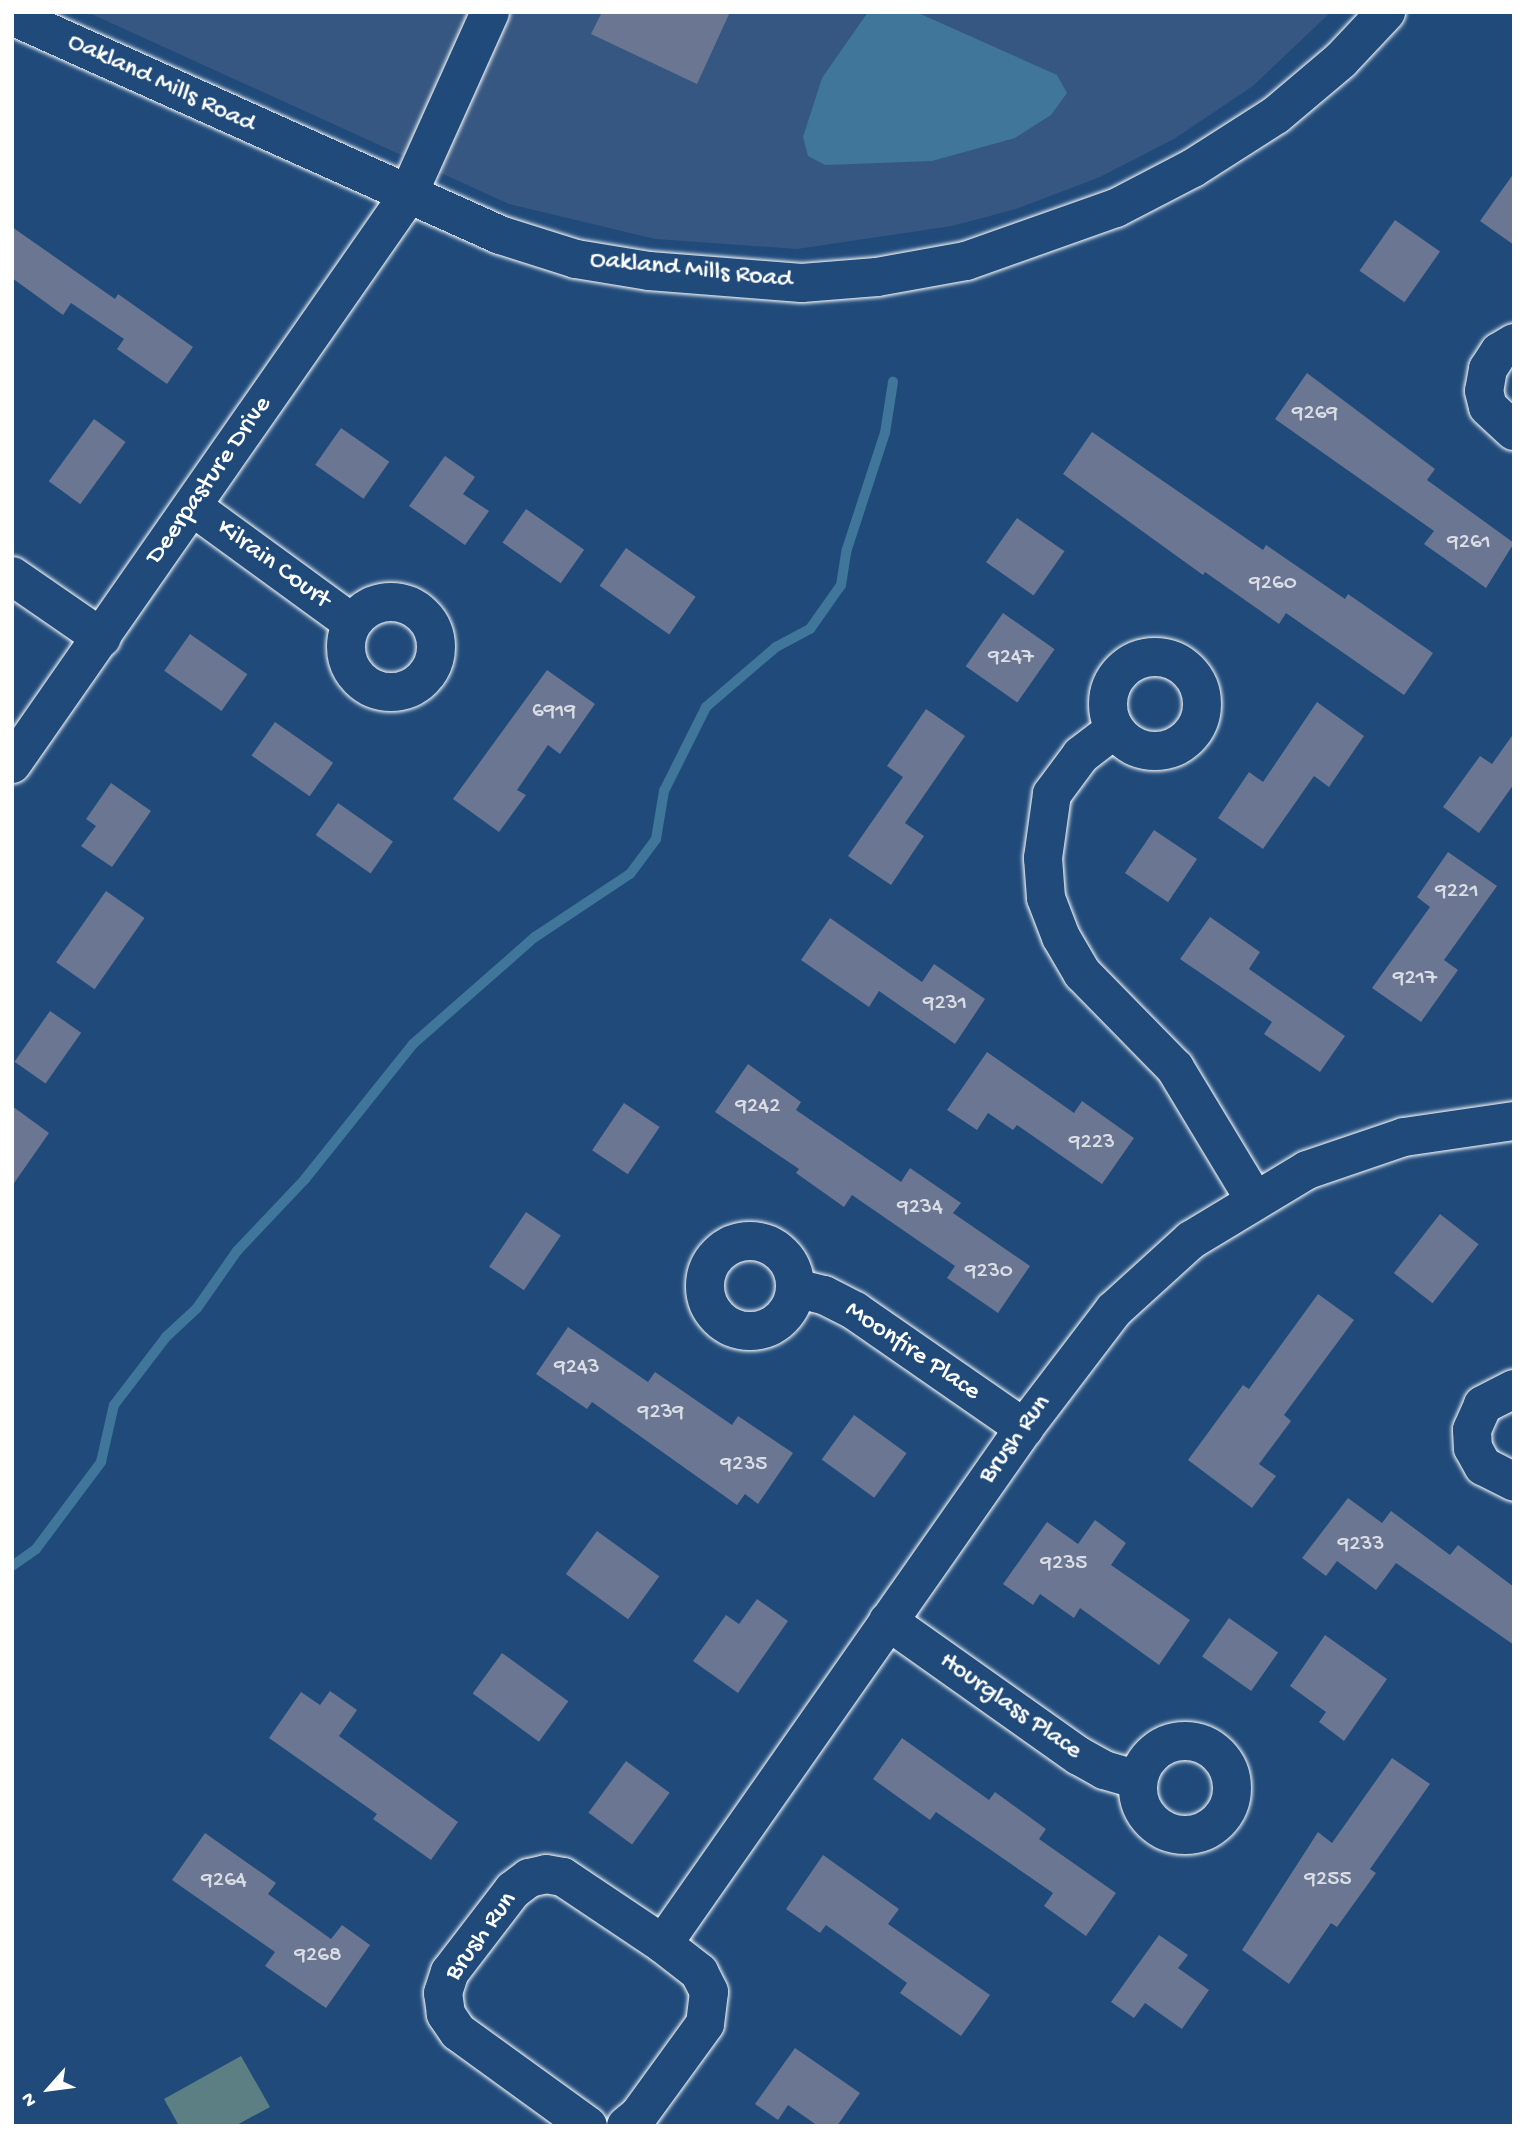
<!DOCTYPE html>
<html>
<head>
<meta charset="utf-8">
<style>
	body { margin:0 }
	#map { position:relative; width:1526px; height:2138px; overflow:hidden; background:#1f4a7a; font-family:"Gochi Hand",sans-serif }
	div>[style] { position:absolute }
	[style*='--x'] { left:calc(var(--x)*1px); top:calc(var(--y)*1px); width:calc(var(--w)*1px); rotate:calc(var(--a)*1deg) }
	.built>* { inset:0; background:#365781 }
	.green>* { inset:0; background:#5c7f84 }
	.water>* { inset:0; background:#3f769a }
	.stream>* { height:10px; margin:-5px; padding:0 5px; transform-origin:5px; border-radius:5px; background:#3f769a }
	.building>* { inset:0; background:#6b7692; transform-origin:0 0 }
	.roads { filter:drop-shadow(0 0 2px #fff) drop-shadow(0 0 2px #fff) }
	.minor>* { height:38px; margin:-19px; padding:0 19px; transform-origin:19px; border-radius:19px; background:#1f4a7a }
	.minor>.ring { margin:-19px; padding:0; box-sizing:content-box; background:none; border:38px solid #1f4a7a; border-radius:50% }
	span { translate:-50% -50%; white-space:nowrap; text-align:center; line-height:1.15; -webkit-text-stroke:5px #1f4a7a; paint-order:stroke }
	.number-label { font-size:23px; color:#dadde4 }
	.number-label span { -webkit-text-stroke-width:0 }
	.street-label { font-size:26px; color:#fff }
	.frame { position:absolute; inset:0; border:14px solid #fff; pointer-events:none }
	.north { position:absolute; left:14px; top:2054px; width:70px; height:70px; -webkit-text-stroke:5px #1f4a7a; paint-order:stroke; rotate:242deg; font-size:19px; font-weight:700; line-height:28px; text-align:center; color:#fff }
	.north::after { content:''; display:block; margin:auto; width:24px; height:32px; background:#fff; clip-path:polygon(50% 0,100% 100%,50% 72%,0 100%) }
</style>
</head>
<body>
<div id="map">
	<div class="built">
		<i style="clip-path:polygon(87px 12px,1331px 12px,1253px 86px,1174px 139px,1100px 177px,1016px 209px,952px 226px,797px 249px,655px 239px,509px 204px)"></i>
	</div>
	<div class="green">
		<i style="clip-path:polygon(241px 2056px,270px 2107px,235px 2126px,179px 2126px,164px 2099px)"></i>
	</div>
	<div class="water">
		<i style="clip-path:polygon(868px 12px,916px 12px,1057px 75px,1067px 93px,1051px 115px,1015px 138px,932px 161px,825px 165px,808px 156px,803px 137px,822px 78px)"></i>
	</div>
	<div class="stream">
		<i style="--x:12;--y:1566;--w:29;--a:-35"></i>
		<i style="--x:36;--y:1549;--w:109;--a:-53.2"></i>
		<i style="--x:101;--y:1462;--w:58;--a:-77.2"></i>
		<i style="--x:114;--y:1405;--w:86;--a:-52.6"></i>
		<i style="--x:166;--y:1337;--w:42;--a:-43.1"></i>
		<i style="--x:197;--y:1308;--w:70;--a:-54.9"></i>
		<i style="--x:237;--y:1251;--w:99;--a:-46.6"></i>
		<i style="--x:305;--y:1179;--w:173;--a:-51.3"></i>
		<i style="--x:413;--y:1044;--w:162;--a:-41.3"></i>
		<i style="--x:535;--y:937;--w:114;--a:-33.6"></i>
		<i style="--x:630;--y:874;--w:44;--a:-53.4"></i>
		<i style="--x:656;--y:839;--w:49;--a:-80.5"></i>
		<i style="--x:664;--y:791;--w:94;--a:-63.4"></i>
		<i style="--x:706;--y:707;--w:92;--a:-40.6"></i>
		<i style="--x:776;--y:647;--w:38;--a:-28"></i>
		<i style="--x:810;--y:629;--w:54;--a:-54.8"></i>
		<i style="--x:841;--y:585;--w:36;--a:-81"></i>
		<i style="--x:847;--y:549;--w:122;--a:-71.9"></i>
		<i style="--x:885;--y:433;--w:52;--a:-81.1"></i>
	</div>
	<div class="building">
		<i style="clip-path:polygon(602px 12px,730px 12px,697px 84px,591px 34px)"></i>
		<i style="clip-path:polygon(1514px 173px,1514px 245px,1480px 221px)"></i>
		<i style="left:1395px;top:220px;width:55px;height:62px;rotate:35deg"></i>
		<i style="clip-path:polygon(12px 227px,115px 299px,118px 294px,193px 347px,167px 384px,117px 349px,124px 339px,71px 303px,63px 315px,12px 278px)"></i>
		<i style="clip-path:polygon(1307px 373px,1435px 469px,1427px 480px,1514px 543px,1486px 588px,1424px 544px,1434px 531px,1275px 419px)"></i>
		<i style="left:94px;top:419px;width:39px;height:77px;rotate:36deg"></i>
		<i style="left:341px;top:428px;width:59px;height:45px;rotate:35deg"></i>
		<i style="clip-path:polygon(1092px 432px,1263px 550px,1266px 545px,1345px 599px,1348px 594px,1433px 653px,1404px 695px,1286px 613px,1279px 624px,1205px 572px,1203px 575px,1063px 474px)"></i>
		<i style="clip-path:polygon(445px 456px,475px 477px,463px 494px,489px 511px,465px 545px,409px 506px)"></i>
		<i style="left:526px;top:509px;width:71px;height:41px;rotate:35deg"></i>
		<i style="left:1017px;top:518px;width:58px;height:54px;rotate:35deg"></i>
		<i style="left:626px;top:548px;width:85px;height:46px;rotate:35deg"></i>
		<i style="left:1003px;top:613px;width:63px;height:65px;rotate:35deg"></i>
		<i style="left:190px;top:634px;width:70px;height:45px;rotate:35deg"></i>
		<i style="clip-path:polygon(547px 670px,595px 704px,560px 754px,548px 745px,517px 790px,526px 795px,499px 832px,453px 799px)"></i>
		<i style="clip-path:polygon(1317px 702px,1364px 736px,1329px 787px,1314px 776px,1263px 849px,1218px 818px,1249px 772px,1263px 782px)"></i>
		<i style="clip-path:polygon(926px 709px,965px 736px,905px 823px,924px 836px,891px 885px,848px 856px,903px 777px,887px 766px)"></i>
		<i style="left:275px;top:722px;width:71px;height:41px;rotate:35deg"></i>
		<i style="clip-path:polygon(1514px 733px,1514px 784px,1479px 833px,1443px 807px,1480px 756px,1492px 764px)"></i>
		<i style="clip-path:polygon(111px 783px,151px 811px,112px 867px,81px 846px,96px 826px,86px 819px)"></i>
		<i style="left:338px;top:803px;width:67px;height:39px;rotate:35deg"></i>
		<i style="left:1154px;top:830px;width:52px;height:52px;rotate:34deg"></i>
		<i style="clip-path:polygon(1448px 852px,1497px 886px,1444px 960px,1458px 970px,1421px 1022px,1372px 988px,1430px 907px,1417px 897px)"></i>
		<i style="left:106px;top:891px;width:47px;height:87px;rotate:35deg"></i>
		<i style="clip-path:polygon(1210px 917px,1260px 952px,1249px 969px,1345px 1036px,1320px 1072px,1264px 1034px,1272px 1022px,1180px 959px)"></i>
		<i style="clip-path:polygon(830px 918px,922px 982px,934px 964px,985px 999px,955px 1044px,879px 991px,869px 1007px,801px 960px)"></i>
		<i style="left:50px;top:1011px;width:38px;height:62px;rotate:35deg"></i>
		<i style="clip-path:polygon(987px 1052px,1074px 1113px,1082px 1101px,1134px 1138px,1102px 1184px,1017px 1125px,1013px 1130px,988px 1113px,977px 1130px,947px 1110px)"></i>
		<i style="clip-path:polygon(748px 1064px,801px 1102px,796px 1110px,901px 1182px,910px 1168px,961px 1203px,953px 1213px,1030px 1266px,998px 1313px,947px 1278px,955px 1266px,852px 1195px,844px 1207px,796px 1173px,799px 1169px,715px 1112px)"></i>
		<i style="left:624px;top:1103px;width:43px;height:57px;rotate:34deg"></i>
		<i style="clip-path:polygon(12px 1106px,49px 1133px,12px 1186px)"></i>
		<i style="left:526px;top:1212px;width:42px;height:66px;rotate:34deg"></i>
		<i style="left:1440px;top:1214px;width:49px;height:75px;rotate:38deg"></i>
		<i style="clip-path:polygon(1318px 1294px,1354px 1320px,1284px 1415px,1291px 1421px,1259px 1464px,1276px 1476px,1252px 1508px,1188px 1460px,1243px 1385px,1249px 1389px)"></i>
		<i style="clip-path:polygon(568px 1327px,648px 1382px,655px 1372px,732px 1425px,738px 1416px,793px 1453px,758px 1504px,745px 1494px,737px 1505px,592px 1402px,587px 1409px,536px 1374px)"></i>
		<i style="left:854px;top:1415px;width:65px;height:55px;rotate:36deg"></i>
		<i style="clip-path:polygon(1348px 1498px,1382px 1523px,1391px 1511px,1450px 1555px,1458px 1545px,1514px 1587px,1514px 1645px,1396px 1563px,1376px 1590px,1337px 1561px,1326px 1576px,1302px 1558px)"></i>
		<i style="clip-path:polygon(1095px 1520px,1126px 1543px,1111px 1565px,1190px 1620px,1159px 1665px,1080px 1608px,1074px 1618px,1040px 1594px,1033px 1605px,1003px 1584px,1047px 1522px,1078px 1544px)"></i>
		<i style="left:597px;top:1531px;width:77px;height:53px;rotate:36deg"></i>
		<i style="clip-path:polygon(757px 1599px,788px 1621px,738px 1693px,693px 1661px,726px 1615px,739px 1624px)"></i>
		<i style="left:1229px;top:1618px;width:60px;height:47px;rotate:35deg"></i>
		<i style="clip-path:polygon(1325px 1635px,1387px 1679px,1344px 1741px,1319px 1722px,1326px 1712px,1290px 1686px)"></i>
		<i style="left:502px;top:1653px;width:82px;height:50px;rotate:36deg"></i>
		<i style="clip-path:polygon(330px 1691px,357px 1710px,339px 1736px,458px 1822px,431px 1860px,373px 1819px,377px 1814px,269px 1738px,301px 1692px,320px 1705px)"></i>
		<i style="clip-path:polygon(902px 1738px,989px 1800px,995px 1792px,1046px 1829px,1039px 1839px,1116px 1893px,1086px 1936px,1044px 1906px,1053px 1893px,936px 1812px,930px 1820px,873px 1779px)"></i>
		<i style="clip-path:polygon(1392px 1758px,1430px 1784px,1370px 1869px,1376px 1873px,1337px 1927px,1331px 1923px,1289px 1984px,1242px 1950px,1318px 1832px,1332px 1843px)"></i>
		<i style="left:626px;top:1761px;width:54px;height:64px;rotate:36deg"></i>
		<i style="clip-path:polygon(205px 1833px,276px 1883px,268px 1894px,331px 1939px,342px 1925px,370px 1945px,326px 2008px,265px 1966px,275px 1952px,172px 1880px)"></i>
		<i style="clip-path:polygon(823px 1855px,899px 1909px,888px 1924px,990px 1995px,961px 2036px,900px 1993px,907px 1983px,826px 1925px,820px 1933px,786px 1909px)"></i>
		<i style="clip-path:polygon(1159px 1935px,1188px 1955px,1178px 1968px,1209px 1990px,1182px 2029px,1145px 2003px,1134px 2018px,1111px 2002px)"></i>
		<i style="clip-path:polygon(795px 2048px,860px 2093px,837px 2126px,818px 2126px,788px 2105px,778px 2120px,755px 2104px)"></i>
	</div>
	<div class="roads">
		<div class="minor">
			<i style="--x:12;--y:16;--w:535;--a:24.17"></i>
			<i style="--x:500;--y:235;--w:80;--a:17.5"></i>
			<i style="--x:576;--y:259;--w:74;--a:9.3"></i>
			<i style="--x:649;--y:271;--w:153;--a:4.5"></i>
			<i style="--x:802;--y:283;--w:75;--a:-4.6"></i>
			<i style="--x:877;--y:277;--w:90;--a:-10.2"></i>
			<i style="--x:966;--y:261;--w:159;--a:-19.5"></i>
			<i style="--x:1116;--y:208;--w:87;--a:-27.5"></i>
			<i style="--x:1193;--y:168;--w:98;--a:-32.6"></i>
			<i style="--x:1276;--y:115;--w:85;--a:-40.2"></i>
			<i style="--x:1341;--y:60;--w:66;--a:-46.8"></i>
			<i style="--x:1514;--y:343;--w:17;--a:149"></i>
			<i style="--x:1499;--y:352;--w:20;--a:123"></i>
			<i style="--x:1488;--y:369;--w:22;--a:100"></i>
			<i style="--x:1484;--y:391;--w:16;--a:76"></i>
			<i style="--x:1488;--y:407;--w:35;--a:43"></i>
			<i style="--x:193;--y:507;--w:197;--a:36.1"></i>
			<i style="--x:12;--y:576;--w:109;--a:34.6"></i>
			<i class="ring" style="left:346px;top:602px;width:52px;height:52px"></i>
			<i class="ring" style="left:1108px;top:657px;width:56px;height:56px"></i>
			<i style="--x:1115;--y:729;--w:43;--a:142.6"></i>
			<i style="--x:1081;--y:755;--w:49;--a:126.6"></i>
			<i style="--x:1052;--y:794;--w:65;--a:98"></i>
			<i style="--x:1043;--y:858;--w:40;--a:85.7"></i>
			<i style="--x:1046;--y:898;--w:42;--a:69"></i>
			<i style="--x:1061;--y:937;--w:42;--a:59.7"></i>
			<i style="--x:1082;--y:973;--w:133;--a:45.6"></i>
			<i style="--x:1175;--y:1068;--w:153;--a:58.9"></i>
			<i style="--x:12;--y:764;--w:691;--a:-55.14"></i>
			<i style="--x:407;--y:197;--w:203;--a:-65.8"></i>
			<i class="ring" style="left:705px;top:1241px;width:52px;height:52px"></i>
			<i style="--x:795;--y:1288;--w:30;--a:14"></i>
			<i style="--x:824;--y:1295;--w:35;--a:27"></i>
			<i style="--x:855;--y:1311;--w:206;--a:34.7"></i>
			<i style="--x:1514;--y:1389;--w:35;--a:153"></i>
			<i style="--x:1483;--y:1405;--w:27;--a:114"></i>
			<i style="--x:1472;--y:1430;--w:18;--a:87"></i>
			<i style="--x:1473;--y:1448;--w:21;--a:61"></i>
			<i style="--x:1483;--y:1466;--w:35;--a:27"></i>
			<i style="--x:888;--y:1621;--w:234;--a:35.3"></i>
			<i style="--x:1079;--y:1756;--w:29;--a:29"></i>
			<i style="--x:1104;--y:1770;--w:35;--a:16"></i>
			<i class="ring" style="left:1138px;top:1741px;width:56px;height:56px"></i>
			<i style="--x:663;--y:1944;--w:630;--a:-55.02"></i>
			<i style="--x:1024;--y:1428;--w:148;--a:-52.7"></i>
			<i style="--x:1114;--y:1310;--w:104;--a:-42.3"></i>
			<i style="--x:1191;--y:1240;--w:135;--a:-31.1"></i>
			<i style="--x:1307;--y:1170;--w:102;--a:-18.8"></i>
			<i style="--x:1404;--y:1137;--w:111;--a:-8.3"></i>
			<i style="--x:588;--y:2126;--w:160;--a:-144.1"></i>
			<i style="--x:458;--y:2032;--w:22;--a:-124"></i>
			<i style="--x:446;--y:2014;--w:21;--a:-98"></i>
			<i style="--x:443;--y:1993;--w:22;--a:-72"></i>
			<i style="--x:450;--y:1972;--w:103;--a:-52.5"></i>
			<i style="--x:513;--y:1890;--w:20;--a:-37"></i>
			<i style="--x:529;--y:1878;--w:17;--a:-13"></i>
			<i style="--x:546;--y:1874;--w:17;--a:10"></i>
			<i style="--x:563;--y:1877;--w:120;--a:33.8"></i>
			<i style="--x:663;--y:1944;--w:46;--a:37.9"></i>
			<i style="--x:699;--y:1972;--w:22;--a:63"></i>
			<i style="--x:709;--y:1992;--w:32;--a:97"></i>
			<i style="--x:705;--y:2024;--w:112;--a:126"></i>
			<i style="--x:639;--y:2115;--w:17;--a:140"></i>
		</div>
	</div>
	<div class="number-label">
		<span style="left:1315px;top:414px">9269</span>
		<span style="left:1469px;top:543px">9261</span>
		<span style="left:1273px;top:584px">9260</span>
		<span style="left:1011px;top:658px">9247</span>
		<span style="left:554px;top:712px">6919</span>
		<span style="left:1457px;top:892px">9221</span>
		<span style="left:1415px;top:979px">9217</span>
		<span style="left:945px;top:1004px">9231</span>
		<span style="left:758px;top:1107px">9242</span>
		<span style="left:1092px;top:1143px">9223</span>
		<span style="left:920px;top:1208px">9234</span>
		<span style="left:989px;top:1272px">9230</span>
		<span style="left:577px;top:1368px">9243</span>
		<span style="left:661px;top:1413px">9239</span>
		<span style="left:744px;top:1465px">9235</span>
		<span style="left:1361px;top:1545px">9233</span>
		<span style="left:1064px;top:1564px">9235</span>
		<span style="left:1328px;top:1880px">9255</span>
		<span style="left:224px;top:1881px">9264</span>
		<span style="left:318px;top:1956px">9268</span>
	</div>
	<div class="street-label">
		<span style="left:161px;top:84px;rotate:25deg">Oakland Mills Road</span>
		<span style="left:691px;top:271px;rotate:6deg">Oakland Mills Road</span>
		<span style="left:210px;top:481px;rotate:-55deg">Deerpasture Drive</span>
		<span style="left:273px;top:565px;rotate:36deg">Kilrain Court</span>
		<span style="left:912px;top:1352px;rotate:34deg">Moonfire Place</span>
		<span style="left:1016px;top:1440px;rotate:-54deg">Brush Run</span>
		<span style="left:1010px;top:1707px;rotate:35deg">Hourglass Place</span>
		<span style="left:482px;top:1937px;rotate:-54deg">Brush Run</span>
	</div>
	<div class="frame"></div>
	<div class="north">N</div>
</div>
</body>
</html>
